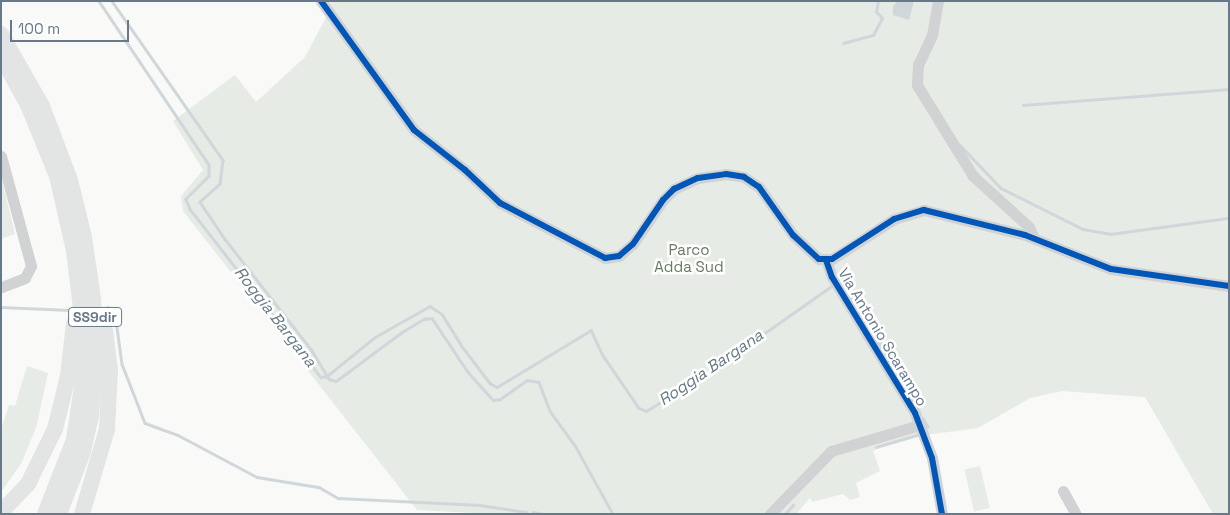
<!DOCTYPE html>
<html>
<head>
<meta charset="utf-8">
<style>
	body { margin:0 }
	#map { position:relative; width:1230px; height:515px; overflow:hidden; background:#f9f9f8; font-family:"Space Grotesk",sans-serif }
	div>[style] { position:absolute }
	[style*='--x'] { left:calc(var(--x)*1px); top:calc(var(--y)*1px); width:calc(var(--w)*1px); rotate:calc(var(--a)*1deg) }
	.green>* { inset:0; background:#e7ebe5; transform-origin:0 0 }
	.water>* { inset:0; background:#d0d7db }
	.stream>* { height:2.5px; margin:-1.25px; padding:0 1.25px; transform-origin:1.25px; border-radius:1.25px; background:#d0d7db }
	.minor>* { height:11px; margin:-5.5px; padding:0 5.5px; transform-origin:5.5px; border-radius:5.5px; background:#d1d2d3 }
	.highway>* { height:16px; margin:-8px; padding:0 8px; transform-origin:8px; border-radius:8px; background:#e3e4e4 }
	.cycleway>* { height:6px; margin:-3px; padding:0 3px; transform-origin:3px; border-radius:3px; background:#0057b8 }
	span { translate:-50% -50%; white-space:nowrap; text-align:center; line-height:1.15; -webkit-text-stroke:5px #fff; paint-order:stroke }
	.shield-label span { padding:1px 4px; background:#fff; border:1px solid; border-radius:4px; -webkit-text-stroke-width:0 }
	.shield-label { font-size:14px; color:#67788a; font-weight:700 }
	.park-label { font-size:15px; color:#667b62 }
	.street-label { font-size:15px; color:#67788a }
	.water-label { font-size:16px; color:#637a85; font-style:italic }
	.frame { position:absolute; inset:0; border:2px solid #67788a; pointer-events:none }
	.scale { position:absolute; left:10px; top:20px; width:119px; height:22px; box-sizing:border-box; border:2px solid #67788a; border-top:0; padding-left:6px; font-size:15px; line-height:18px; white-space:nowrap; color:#67788a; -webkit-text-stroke:4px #fff; paint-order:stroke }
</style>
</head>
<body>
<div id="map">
	<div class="green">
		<i style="clip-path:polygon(325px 1px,1229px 1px,1229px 514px,1213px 514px,1145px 397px,1062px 391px,1030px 398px,978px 428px,918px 436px,878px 448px,873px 451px,880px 471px,856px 483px,860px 497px,850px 500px,843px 494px,812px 502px,810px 498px,796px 514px,493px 514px,417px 510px,183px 211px,181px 196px,203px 170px,173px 121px,235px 75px,256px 102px,305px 57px,331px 8px)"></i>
		<i style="clip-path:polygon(1px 176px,15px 234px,1px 239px)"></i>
		<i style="clip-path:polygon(27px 366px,48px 373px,36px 428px,21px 464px,1px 492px,1px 429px,9px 405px,15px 406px)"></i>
		<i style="left:980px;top:466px;width:43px;height:16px;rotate:77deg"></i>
	</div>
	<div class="water">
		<i style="clip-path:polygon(898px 1px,914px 1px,909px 20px,893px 15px,893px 6px)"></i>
	</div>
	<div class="stream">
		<i style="--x:99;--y:1;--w:197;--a:56.1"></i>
		<i style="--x:209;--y:165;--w:11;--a:90"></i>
		<i style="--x:209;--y:176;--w:33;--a:135"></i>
		<i style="--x:186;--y:199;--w:11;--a:68"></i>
		<i style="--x:190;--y:209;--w:213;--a:52.1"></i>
		<i style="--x:321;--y:377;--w:6;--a:-9"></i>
		<i style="--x:327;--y:376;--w:62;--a:-39.1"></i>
		<i style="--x:375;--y:337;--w:63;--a:-29.4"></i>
		<i style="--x:430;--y:306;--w:14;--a:34"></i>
		<i style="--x:442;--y:314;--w:36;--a:58"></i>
		<i style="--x:461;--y:345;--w:48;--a:52.7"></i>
		<i style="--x:490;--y:383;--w:8;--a:30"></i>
		<i style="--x:497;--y:387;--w:110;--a:-31.2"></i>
		<i style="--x:591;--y:330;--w:26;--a:65"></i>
		<i style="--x:602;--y:354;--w:65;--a:55.6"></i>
		<i style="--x:639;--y:408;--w:8;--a:23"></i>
		<i style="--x:646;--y:411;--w:66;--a:-31.3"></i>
		<i style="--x:702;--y:377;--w:160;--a:-35.1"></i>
		<i style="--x:112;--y:1;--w:194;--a:55.1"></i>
		<i style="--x:223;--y:160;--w:24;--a:97"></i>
		<i style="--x:220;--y:184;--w:27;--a:138"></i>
		<i style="--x:200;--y:202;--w:45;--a:56"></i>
		<i style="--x:225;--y:239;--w:140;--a:52"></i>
		<i style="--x:311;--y:349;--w:35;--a:59"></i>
		<i style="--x:329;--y:379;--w:7;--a:16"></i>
		<i style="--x:336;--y:381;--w:82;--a:-36.6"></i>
		<i style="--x:402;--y:332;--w:26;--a:-31"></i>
		<i style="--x:424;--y:319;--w:8;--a:-7"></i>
		<i style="--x:432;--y:318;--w:65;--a:56.3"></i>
		<i style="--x:468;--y:372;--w:38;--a:48"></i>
		<i style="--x:493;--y:400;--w:7;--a:-8"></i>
		<i style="--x:500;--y:399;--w:33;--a:-35"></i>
		<i style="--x:527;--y:380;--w:12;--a:9"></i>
		<i style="--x:539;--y:382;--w:31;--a:69"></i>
		<i style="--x:550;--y:411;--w:44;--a:54.2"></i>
		<i style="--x:576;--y:447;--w:77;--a:61.1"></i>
		<i style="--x:843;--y:43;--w:31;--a:-15"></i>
		<i style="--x:873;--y:35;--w:19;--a:-62"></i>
		<i style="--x:882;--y:18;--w:8;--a:-135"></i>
		<i style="--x:876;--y:12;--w:11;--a:-80"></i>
		<i style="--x:1023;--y:105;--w:207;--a:-4.4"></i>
		<i style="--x:960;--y:145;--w:59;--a:46.4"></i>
		<i style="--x:1001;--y:188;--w:92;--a:26.6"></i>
		<i style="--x:1083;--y:229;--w:27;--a:10"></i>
		<i style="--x:1110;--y:234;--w:120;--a:-7.7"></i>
		<i style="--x:839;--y:280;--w:102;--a:56.6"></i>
		<i style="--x:895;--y:365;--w:42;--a:62.8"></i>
		<i style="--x:1;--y:307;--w:69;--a:2.5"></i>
		<i style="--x:108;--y:307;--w:9;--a:41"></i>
		<i style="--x:115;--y:313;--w:51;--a:82.2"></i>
		<i style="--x:122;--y:364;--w:63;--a:68.7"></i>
		<i style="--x:145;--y:423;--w:35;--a:20"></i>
		<i style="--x:178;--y:435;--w:89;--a:28"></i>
		<i style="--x:257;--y:477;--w:63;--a:9.2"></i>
		<i style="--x:319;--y:487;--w:22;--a:30"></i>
		<i style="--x:338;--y:498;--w:142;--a:2.8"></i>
		<i style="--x:480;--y:505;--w:47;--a:8.7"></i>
		<i style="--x:923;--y:418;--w:10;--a:61"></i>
		<i style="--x:876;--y:447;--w:43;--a:-16.3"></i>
		<i style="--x:533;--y:512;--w:10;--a:11"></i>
		<i style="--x:785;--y:514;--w:12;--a:-48"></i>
	</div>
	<div class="minor">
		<i style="--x:321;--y:1;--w:159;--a:54.2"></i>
		<i style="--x:414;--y:130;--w:65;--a:38.1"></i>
		<i style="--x:465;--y:170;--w:48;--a:43.3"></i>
		<i style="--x:500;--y:203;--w:119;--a:27.6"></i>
		<i style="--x:605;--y:258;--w:14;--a:-8"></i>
		<i style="--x:619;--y:256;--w:18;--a:-41"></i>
		<i style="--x:633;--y:244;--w:53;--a:-55.7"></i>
		<i style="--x:663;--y:200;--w:16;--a:-45"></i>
		<i style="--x:674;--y:189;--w:26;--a:-25"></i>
		<i style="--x:698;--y:178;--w:28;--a:-8"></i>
		<i style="--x:726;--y:174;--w:18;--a:9"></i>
		<i style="--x:744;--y:177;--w:18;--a:34"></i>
		<i style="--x:759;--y:187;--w:59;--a:54.7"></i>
		<i style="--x:793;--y:235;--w:35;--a:43"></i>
		<i style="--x:819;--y:259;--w:13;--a:0"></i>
		<i style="--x:832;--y:259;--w:74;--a:-32.8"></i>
		<i style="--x:894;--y:219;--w:31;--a:-17"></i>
		<i style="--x:924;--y:210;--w:104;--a:13.9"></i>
		<i style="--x:1025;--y:235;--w:92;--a:21.6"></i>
		<i style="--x:1111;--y:269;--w:119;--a:8.2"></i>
		<i style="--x:938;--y:1;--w:35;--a:100"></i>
		<i style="--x:932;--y:35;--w:33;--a:115"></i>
		<i style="--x:918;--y:65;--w:20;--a:93"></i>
		<i style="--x:917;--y:85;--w:107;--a:58.4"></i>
		<i style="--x:973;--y:176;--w:76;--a:42.3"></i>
		<i style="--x:1029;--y:227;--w:12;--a:66"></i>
		<i style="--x:1;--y:156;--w:114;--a:74.7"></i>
		<i style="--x:31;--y:266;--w:13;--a:117"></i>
		<i style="--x:25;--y:278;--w:26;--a:159"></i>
		<i style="--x:826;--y:260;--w:18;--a:71"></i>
		<i style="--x:832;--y:277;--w:159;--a:58.6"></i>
		<i style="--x:915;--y:413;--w:48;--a:69.3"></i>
		<i style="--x:932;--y:458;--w:57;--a:79.9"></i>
		<i style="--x:1063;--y:491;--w:26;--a:61"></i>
		<i style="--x:770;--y:514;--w:88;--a:-45.9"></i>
		<i style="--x:831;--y:451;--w:93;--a:-16.3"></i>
	</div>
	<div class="highway">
		<i style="--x:1;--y:34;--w:83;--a:60.3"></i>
		<i style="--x:42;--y:106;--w:79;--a:69.3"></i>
		<i style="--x:70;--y:180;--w:59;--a:76.2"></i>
		<i style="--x:84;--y:237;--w:63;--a:81.7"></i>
		<i style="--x:93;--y:299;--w:51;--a:86.6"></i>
		<i style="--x:96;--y:350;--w:66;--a:94.3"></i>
		<i style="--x:91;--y:416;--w:37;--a:103"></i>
		<i style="--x:83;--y:452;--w:66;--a:111.2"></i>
		<i style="--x:1;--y:56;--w:56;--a:61.1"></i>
		<i style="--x:28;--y:105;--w:77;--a:67.8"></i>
		<i style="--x:57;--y:176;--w:77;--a:77.2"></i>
		<i style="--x:74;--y:251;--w:74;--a:83"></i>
		<i style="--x:83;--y:324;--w:49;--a:88.8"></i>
		<i style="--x:84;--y:373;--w:68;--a:98.5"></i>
		<i style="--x:74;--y:440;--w:79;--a:111.4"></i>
		<i style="--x:1;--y:512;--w:39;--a:-46"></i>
		<i style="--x:28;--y:484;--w:61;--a:-63.9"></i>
		<i style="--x:55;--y:429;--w:55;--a:-76.2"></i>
		<i style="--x:68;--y:376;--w:53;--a:-83.5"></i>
		<i style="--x:82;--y:514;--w:89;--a:-73.6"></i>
		<i style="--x:107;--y:429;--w:59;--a:-87.1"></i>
		<i style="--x:110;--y:370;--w:40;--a:-97.1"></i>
	</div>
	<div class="cycleway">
		<i style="--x:321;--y:1;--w:159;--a:54.2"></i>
		<i style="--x:414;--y:130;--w:65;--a:38.1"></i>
		<i style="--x:465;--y:170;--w:48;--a:43.3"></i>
		<i style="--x:500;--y:203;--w:119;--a:27.6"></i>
		<i style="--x:605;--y:258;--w:14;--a:-8"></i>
		<i style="--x:619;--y:256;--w:18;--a:-41"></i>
		<i style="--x:633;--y:244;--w:53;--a:-55.7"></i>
		<i style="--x:663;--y:200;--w:16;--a:-45"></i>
		<i style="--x:674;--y:189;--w:26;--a:-25"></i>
		<i style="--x:698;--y:178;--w:28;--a:-8"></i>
		<i style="--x:726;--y:174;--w:18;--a:9"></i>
		<i style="--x:744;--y:177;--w:18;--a:34"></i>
		<i style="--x:759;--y:187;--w:59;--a:54.7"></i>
		<i style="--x:793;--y:235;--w:35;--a:43"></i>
		<i style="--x:819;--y:259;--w:13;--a:0"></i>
		<i style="--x:832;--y:259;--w:74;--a:-32.8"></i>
		<i style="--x:894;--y:219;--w:31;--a:-17"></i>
		<i style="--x:924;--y:210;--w:104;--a:13.9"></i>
		<i style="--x:1025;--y:235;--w:92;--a:21.6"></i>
		<i style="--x:1111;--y:269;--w:119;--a:8.2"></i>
		<i style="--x:826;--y:260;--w:18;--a:71"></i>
		<i style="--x:832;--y:277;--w:159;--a:58.6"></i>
		<i style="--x:915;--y:413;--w:48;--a:69.3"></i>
		<i style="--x:932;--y:458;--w:57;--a:79.9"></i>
	</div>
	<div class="shield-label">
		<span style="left:95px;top:317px">SS9dir</span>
	</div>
	<div class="park-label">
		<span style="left:689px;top:258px">Parco<br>Adda Sud</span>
	</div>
	<div class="street-label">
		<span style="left:883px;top:337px;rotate:59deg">Via Antonio Scarampo</span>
	</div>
	<div class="water-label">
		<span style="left:275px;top:317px;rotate:52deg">Roggia Bargana</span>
		<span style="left:711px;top:368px;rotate:-34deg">Roggia Bargana</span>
	</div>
	<div class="frame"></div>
	<div class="scale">100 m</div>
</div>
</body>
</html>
